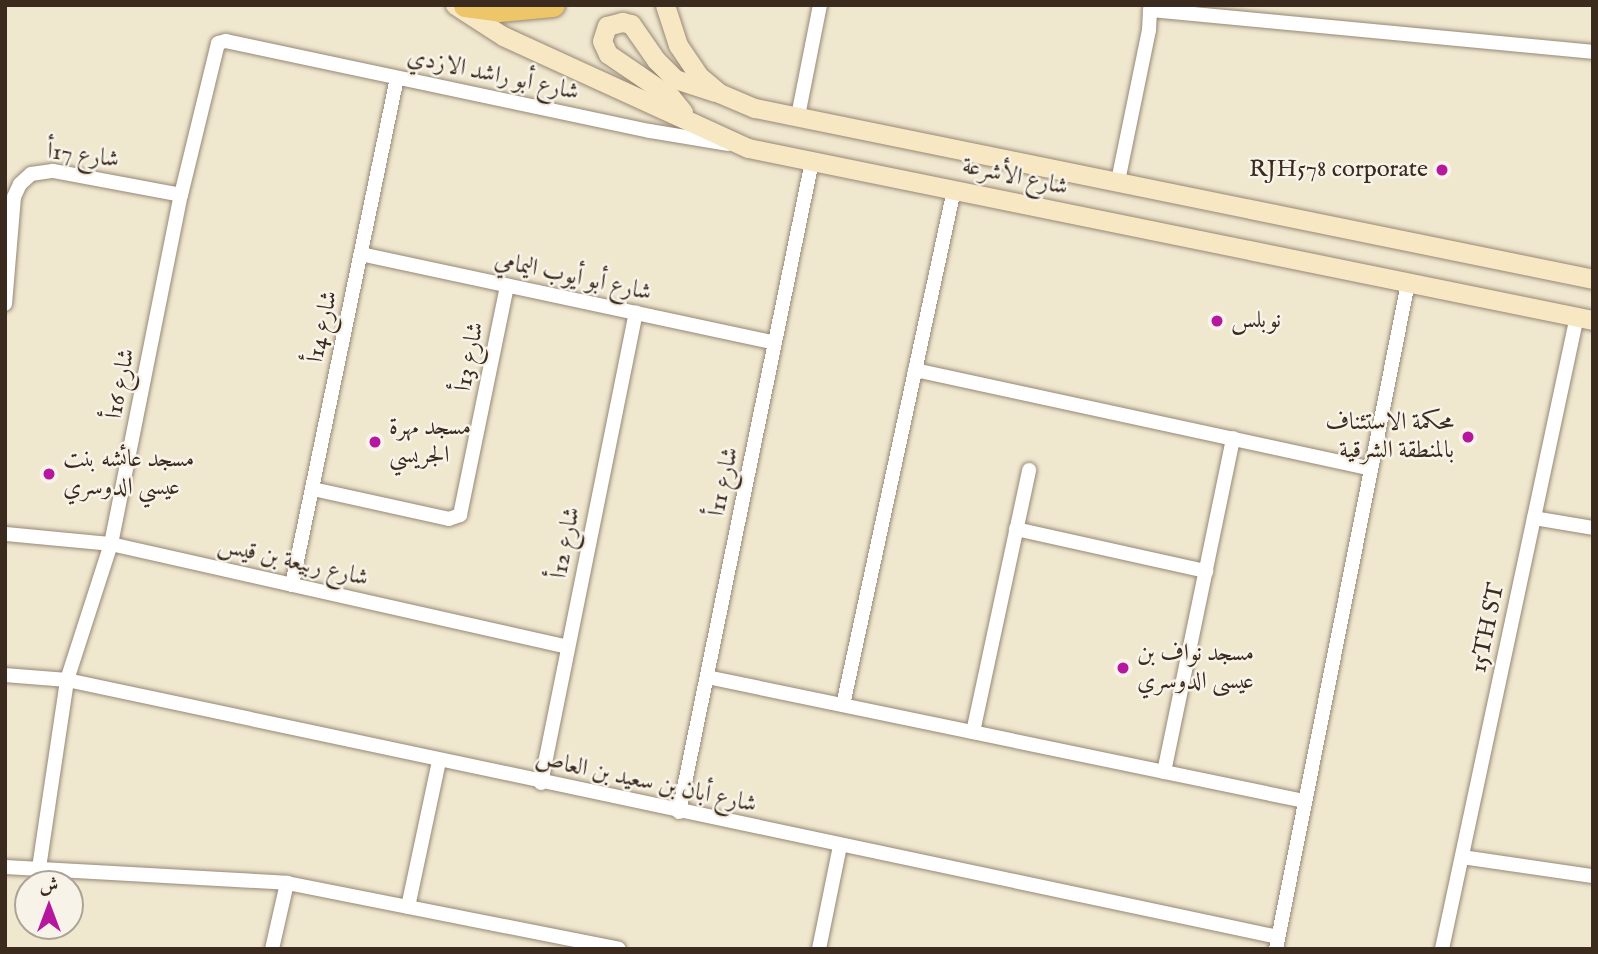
<!DOCTYPE html>
<html>
<head>
<meta charset="utf-8">
<style>
	body { margin:0 }
	#map { position:relative; width:1598px; height:954px; overflow:hidden; background:#f0e7cf; font-family:"IM FELL English",Amiri,serif }
	div>[style] { position:absolute }
	[style*='--x'] { left:calc(var(--x)*1px); top:calc(var(--y)*1px); width:calc(var(--w)*1px); rotate:calc(var(--a)*1deg) }
	.roads { filter:drop-shadow(0 0 2px #968876) drop-shadow(0 0 2px #968876) }
	.street>* { height:14px; margin:-7px; padding:0 7px; transform-origin:7px; border-radius:7px; background:#fff }
	.secondary>* { height:19px; margin:-9.5px; padding:0 9.5px; transform-origin:9.5px; border-radius:9.5px; background:#f7e8c3 }
	.primary>* { height:23px; margin:-11.5px; padding:0 11.5px; transform-origin:11.5px; border-radius:11.5px; background:#ecc669 }
	.dots>* { width:19px; height:19px; translate:-50% -50%; box-sizing:border-box; border:4px solid #f7f3e8; border-radius:50% }
	span { translate:-50% -50%; white-space:nowrap; text-align:center; line-height:1.15; -webkit-text-stroke:5px #f7f3e8; paint-order:stroke }
	.street-label { font-size:24px; color:#3b2a1e }
	.poi-label { font-size:24px; color:#3b2a1e }
	.right { translate:-100% -50%; text-align:right }
	.left { translate:0 -50%; text-align:left }
	.frame { position:absolute; inset:0; border:7px solid #3b2a1e; pointer-events:none }
	.north { position:absolute; left:14px; top:870px; width:70px; height:70px; box-sizing:border-box; background:#f7f3e8; border:2px solid #aca397; border-radius:50%; rotate:0deg; font-size:19px; font-weight:700; line-height:28px; text-align:center; color:#3b2a1e }
	.north::after { content:''; display:block; margin:auto; width:24px; height:32px; background:#b5179e; clip-path:polygon(50% 0,100% 100%,50% 72%,0 100%) }
</style>
</head>
<body>
<div id="map">
	<div class="roads">
		<div class="street">
			<i style="--x:798;--y:116;--w:113;--a:-78.8"></i>
			<i style="--x:1118;--y:181;--w:154;--a:-78.4"></i>
			<i style="--x:1149;--y:30;--w:20;--a:-87"></i>
			<i style="--x:1150;--y:10;--w:445;--a:5.4"></i>
			<i style="--x:361;--y:254;--w:423;--a:12.1"></i>
			<i style="--x:5;--y:304;--w:107;--a:-85.2"></i>
			<i style="--x:14;--y:197;--w:14;--a:-65"></i>
			<i style="--x:20;--y:184;--w:15;--a:-42"></i>
			<i style="--x:31;--y:174;--w:22;--a:-8"></i>
			<i style="--x:53;--y:171;--w:130;--a:10.6"></i>
			<i style="--x:915;--y:370;--w:464;--a:12.2"></i>
			<i style="--x:313;--y:489;--w:139;--a:12.4"></i>
			<i style="--x:449;--y:519;--w:12;--a:-20"></i>
			<i style="--x:460;--y:515;--w:234;--a:-78.4"></i>
			<i style="--x:1534;--y:518;--w:60;--a:9.6"></i>
			<i style="--x:1016;--y:529;--w:195;--a:12.5"></i>
			<i style="--x:5;--y:534;--w:106;--a:5.4"></i>
			<i style="--x:111;--y:544;--w:468;--a:12.7"></i>
			<i style="--x:292;--y:585;--w:518;--a:-78.3"></i>
			<i style="--x:5;--y:675;--w:62;--a:4.6"></i>
			<i style="--x:67;--y:680;--w:1238;--a:11.98"></i>
			<i style="--x:707;--y:677;--w:610;--a:11.73"></i>
			<i style="--x:843;--y:705;--w:527;--a:-77.84"></i>
			<i style="--x:973;--y:732;--w:268;--a:-77.9"></i>
			<i style="--x:1164;--y:772;--w:341;--a:-78.3"></i>
			<i style="--x:541;--y:783;--w:480;--a:-78.6"></i>
			<i style="--x:679;--y:812;--w:664;--a:-78.45"></i>
			<i style="--x:1462;--y:857;--w:132;--a:8.3"></i>
			<i style="--x:5;--y:867;--w:282;--a:3.2"></i>
			<i style="--x:287;--y:883;--w:338;--a:11.2"></i>
			<i style="--x:39;--y:868;--w:190;--a:-81.5"></i>
			<i style="--x:67;--y:680;--w:143;--a:-72.1"></i>
			<i style="--x:111;--y:544;--w:356;--a:-78.7"></i>
			<i style="--x:181;--y:195;--w:156;--a:-76.3"></i>
			<i style="--x:218;--y:43;--w:8;--a:-14"></i>
			<i style="--x:226;--y:41;--w:433;--a:12"></i>
			<i style="--x:650;--y:131;--w:79;--a:9.5"></i>
			<i style="--x:408;--y:907;--w:149;--a:-78"></i>
			<i style="--x:272;--y:949;--w:68;--a:-77.2"></i>
			<i style="--x:819;--y:949;--w:105;--a:-78.5"></i>
			<i style="--x:1276;--y:949;--w:679;--a:-78.79"></i>
			<i style="--x:1442;--y:949;--w:647;--a:-77.96"></i>
		</div>
		<div class="secondary">
			<i style="--x:455;--y:5;--w:57;--a:32.9"></i>
			<i style="--x:503;--y:36;--w:269;--a:24.6"></i>
			<i style="--x:748;--y:148;--w:862;--a:11.51"></i>
			<i style="--x:665;--y:5;--w:42;--a:72"></i>
			<i style="--x:678;--y:45;--w:37;--a:56"></i>
			<i style="--x:699;--y:76;--w:26;--a:40"></i>
			<i style="--x:719;--y:93;--w:39;--a:23"></i>
			<i style="--x:755;--y:108;--w:855;--a:11.53"></i>
			<i style="--x:683;--y:112;--w:19;--a:-129"></i>
			<i style="--x:671;--y:97;--w:76;--a:-145.7"></i>
			<i style="--x:608;--y:54;--w:14;--a:-115"></i>
			<i style="--x:602;--y:41;--w:16;--a:-72"></i>
			<i style="--x:607;--y:26;--w:16;--a:-15"></i>
			<i style="--x:622;--y:22;--w:9;--a:13"></i>
			<i style="--x:631;--y:24;--w:44;--a:55.2"></i>
			<i style="--x:656;--y:60;--w:27;--a:45"></i>
			<i style="--x:675;--y:79;--w:42;--a:18"></i>
		</div>
		<div class="primary">
			<i style="--x:465;--y:5;--w:34;--a:8"></i>
			<i style="--x:499;--y:10;--w:54;--a:-5.3"></i>
		</div>
	</div>
	<div class="dots">
		<i style="left:1442px;top:170px;background:#b5179e"></i>
		<i style="left:1217px;top:321px;background:#b5179e"></i>
		<i style="left:1468px;top:437px;background:#b5179e"></i>
		<i style="left:375px;top:442px;background:#b5179e"></i>
		<i style="left:49px;top:474px;background:#b5179e"></i>
		<i style="left:1123px;top:668px;background:#b5179e"></i>
	</div>
	<div class="street-label">
		<span style="left:493px;top:75px;rotate:12deg">شارع أبو راشد الازدي</span>
		<span style="left:83px;top:156px;rotate:7deg">شارع 17أ</span>
		<span style="left:1015px;top:177px;rotate:12deg">شارع الأشرعة</span>
		<span style="left:573px;top:277px;rotate:12deg">شارع أبو أيوب اليمامي</span>
		<span style="left:323px;top:327px;rotate:-78deg">شارع 14أ</span>
		<span style="left:470px;top:357px;rotate:-79deg">شارع 13أ</span>
		<span style="left:121px;top:384px;rotate:-79deg">شارع 16أ</span>
		<span style="left:724px;top:482px;rotate:-78deg">شارع 11أ</span>
		<span style="left:566px;top:543px;rotate:-79deg">شارع 12أ</span>
		<span style="left:293px;top:562px;rotate:13deg">شارع ربيعة بن قيس</span>
		<span style="left:1488px;top:628px;rotate:-78deg">15TH ST</span>
		<span style="left:646px;top:782px;rotate:12deg">شارع أبان بن سعيد بن العاص</span>
	</div>
	<div class="poi-label">
		<span class="right" style="left:1428px;top:170px">RJH578 corporate</span>
		<span class="left" style="left:1231px;top:321px">نوبلس</span>
		<span class="right" style="left:1454px;top:437px">محكمة الاستئناف<br>بالمنطقة الشرقية</span>
		<span class="left" style="left:389px;top:442px">مسجد مهرة<br>الجريسي</span>
		<span class="left" style="left:63px;top:474px">مسجد عائشه بنت<br>عيسي الدوسري</span>
		<span class="left" style="left:1137px;top:668px">مسجد نواف بن<br>عيسى الدوسري</span>
	</div>
	<div class="frame"></div>
	<div class="north">ش</div>
</div>
</body>
</html>
